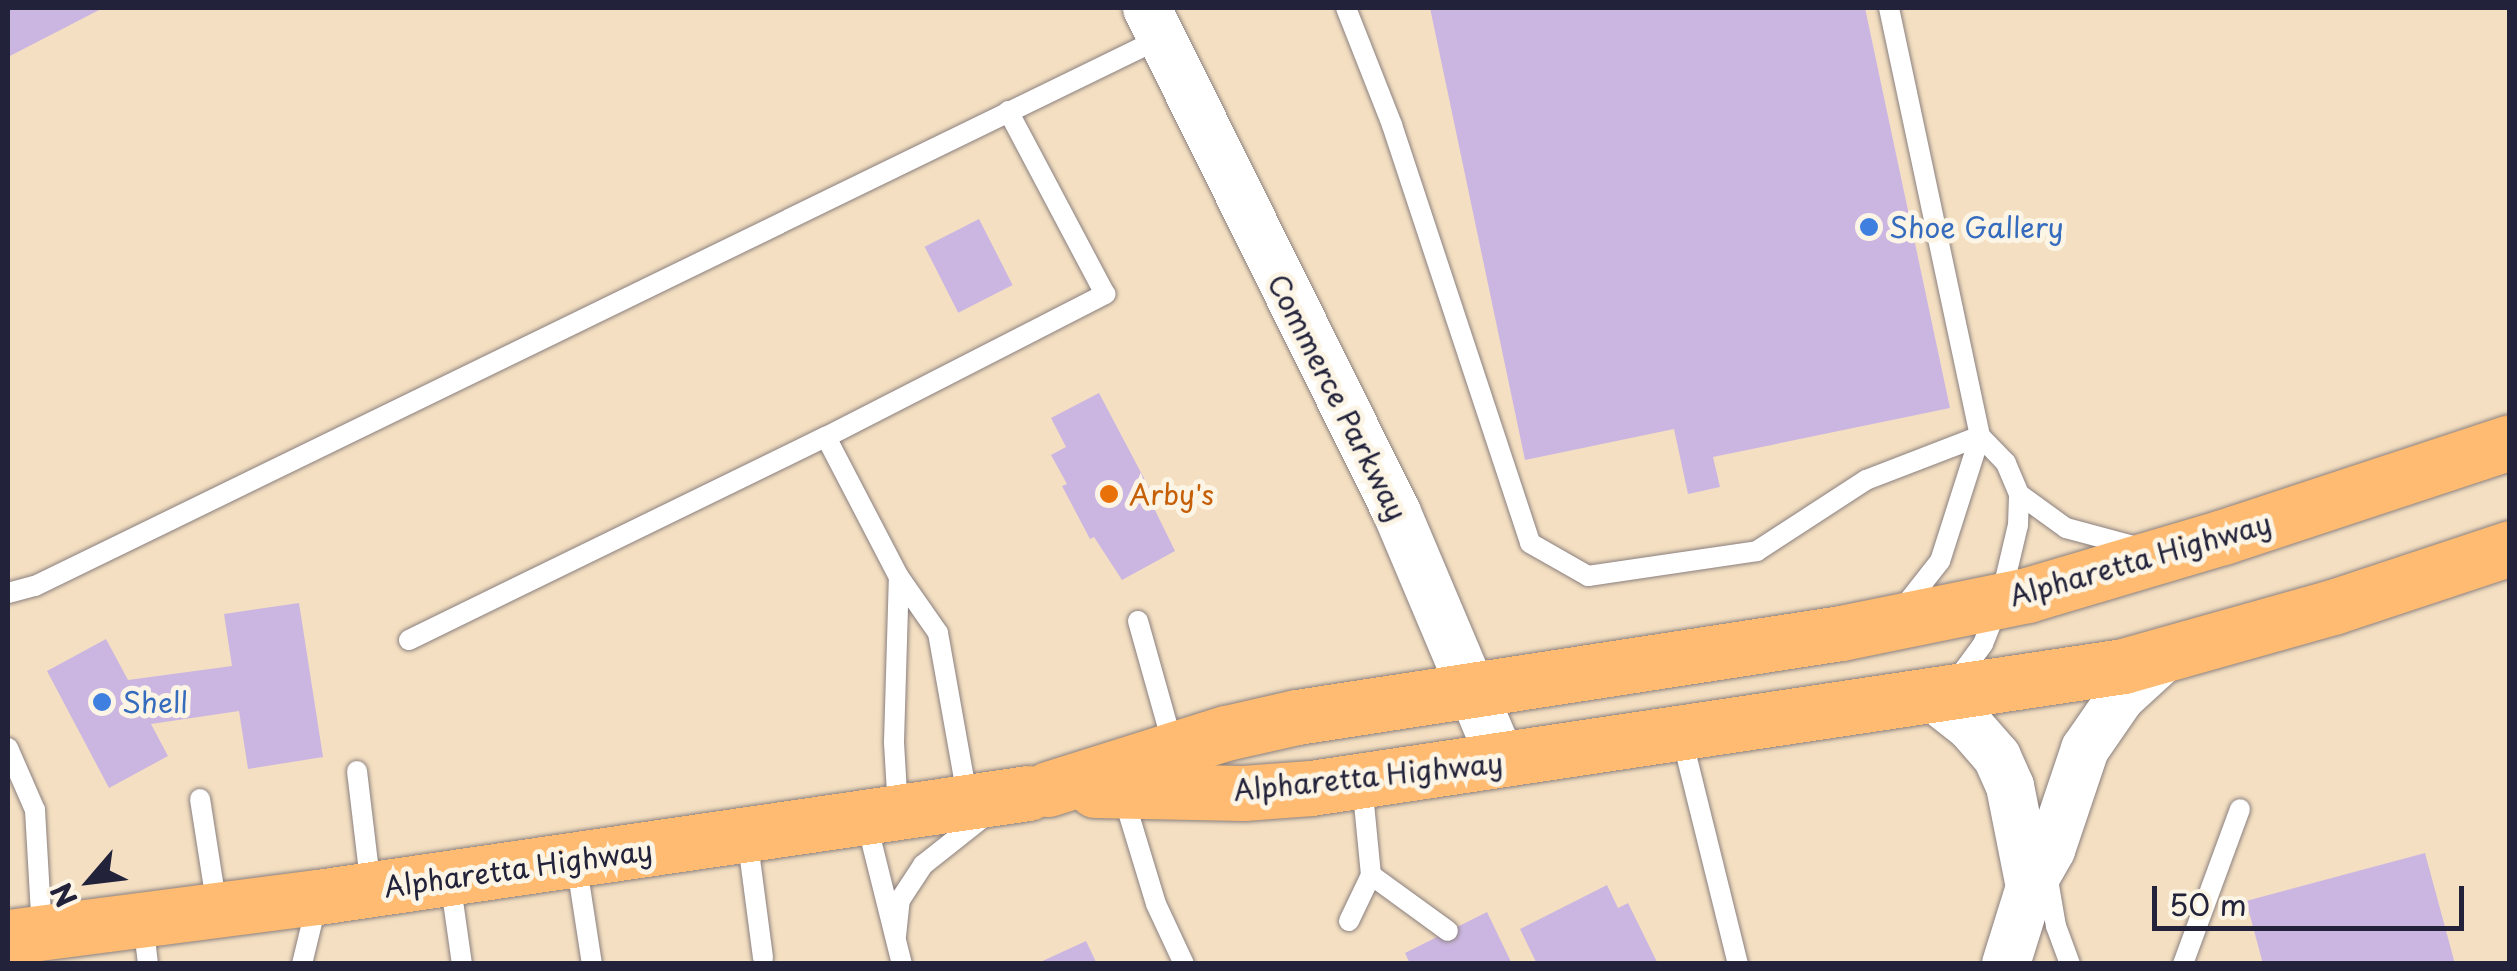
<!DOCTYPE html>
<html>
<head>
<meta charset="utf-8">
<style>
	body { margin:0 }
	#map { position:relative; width:2517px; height:971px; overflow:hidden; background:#f4dfc2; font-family:"Playpen Sans",sans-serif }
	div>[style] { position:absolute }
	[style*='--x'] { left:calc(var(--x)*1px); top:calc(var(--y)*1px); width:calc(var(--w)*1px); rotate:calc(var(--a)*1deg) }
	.building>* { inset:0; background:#cbb6e2; transform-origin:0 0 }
	.roads { filter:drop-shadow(0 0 2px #8b807e) drop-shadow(0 0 2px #8b807e) }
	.service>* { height:20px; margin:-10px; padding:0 10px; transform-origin:10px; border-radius:10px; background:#fff }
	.tertiary>* { height:48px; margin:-24px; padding:0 24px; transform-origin:24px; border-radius:24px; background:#fff }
	.trunk>* { height:55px; margin:-27.5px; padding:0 27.5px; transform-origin:27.5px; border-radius:27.5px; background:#febb71 }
	.dots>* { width:28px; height:28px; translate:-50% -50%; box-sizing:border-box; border:5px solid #fcf5e5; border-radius:50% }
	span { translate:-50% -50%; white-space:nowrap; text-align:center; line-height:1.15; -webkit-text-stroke:10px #fcf5e5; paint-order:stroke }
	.shop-label { font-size:28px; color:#366cbe }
	.left { translate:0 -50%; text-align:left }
	.street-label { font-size:28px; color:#22223b }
	.food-label { font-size:28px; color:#c56008 }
	.frame { position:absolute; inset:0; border:10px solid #22223b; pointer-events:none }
	.north { position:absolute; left:40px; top:831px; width:100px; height:100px; -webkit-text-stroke:8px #fcf5e5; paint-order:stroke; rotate:242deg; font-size:28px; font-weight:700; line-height:40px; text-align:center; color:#22223b }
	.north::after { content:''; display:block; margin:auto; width:35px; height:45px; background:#22223b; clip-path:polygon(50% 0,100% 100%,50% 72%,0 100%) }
	.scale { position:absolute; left:2152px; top:886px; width:312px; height:45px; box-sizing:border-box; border:5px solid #22223b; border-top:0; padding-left:12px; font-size:30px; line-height:35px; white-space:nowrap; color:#22223b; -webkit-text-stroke:8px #fcf5e5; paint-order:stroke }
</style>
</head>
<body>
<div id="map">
	<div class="building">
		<i style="clip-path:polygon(8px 8px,103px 8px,8px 57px)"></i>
		<i style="clip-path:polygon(1430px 8px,1865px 8px,1950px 408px,1713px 457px,1720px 487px,1688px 494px,1674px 429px,1525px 460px)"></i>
		<i style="left:979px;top:219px;width:74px;height:61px;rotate:63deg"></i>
		<i style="clip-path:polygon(1099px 393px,1156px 501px,1152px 504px,1175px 551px,1122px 580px,1094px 537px,1090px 539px,1062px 486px,1067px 484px,1051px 455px,1066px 447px,1051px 418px)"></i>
		<i style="clip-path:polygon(299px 603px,323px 757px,248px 769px,239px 711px,151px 724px,168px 756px,109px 788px,47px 671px,106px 639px,128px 680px,232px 666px,224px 614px)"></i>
		<i style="clip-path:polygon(2425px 853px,2455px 964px,2263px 964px,2246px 901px)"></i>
		<i style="clip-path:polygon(1607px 885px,1618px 908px,1628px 903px,1658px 964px,1537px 964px,1520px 929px)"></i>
		<i style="clip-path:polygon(1487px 912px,1512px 964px,1410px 964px,1405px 953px)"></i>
		<i style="clip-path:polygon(1086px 941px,1097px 964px,1036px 964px)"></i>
	</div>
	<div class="roads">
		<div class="service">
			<i style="--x:1346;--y:8;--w:126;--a:68.5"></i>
			<i style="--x:1392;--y:125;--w:440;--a:71.7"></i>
			<i style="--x:1530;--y:543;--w:67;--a:29.6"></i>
			<i style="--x:1588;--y:576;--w:171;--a:-8.4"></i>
			<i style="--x:1757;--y:551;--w:130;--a:-33.1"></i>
			<i style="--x:1866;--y:480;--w:122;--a:-21.1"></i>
			<i style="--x:1889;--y:8;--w:438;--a:78"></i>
			<i style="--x:1980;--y:436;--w:131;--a:107.7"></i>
			<i style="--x:1940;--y:561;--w:60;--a:128.2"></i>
			<i style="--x:826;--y:437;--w:158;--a:62.5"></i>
			<i style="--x:899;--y:577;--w:68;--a:55.1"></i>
			<i style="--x:938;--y:633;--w:171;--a:79.9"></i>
			<i style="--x:2019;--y:494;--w:58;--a:35.9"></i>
			<i style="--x:2066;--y:528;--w:73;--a:15"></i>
			<i style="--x:8;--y:593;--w:28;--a:-15"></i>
			<i style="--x:35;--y:586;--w:1255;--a:-25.95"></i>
			<i style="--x:1138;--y:621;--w:133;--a:74.3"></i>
			<i style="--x:409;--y:640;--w:464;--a:-26"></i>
			<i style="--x:826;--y:437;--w:314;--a:-27.1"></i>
			<i style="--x:1105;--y:294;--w:207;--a:-117.9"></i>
			<i style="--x:1956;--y:681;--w:46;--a:-53.9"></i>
			<i style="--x:1983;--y:644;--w:46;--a:-68.4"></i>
			<i style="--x:2000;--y:601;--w:78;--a:-76.7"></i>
			<i style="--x:2018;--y:525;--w:31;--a:-88"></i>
			<i style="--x:2019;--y:494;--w:34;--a:-113"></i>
			<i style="--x:2006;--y:463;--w:37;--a:-134"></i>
			<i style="--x:1681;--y:734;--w:237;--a:76.1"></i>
			<i style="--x:8;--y:748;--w:68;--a:66.5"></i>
			<i style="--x:35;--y:810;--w:121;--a:86.7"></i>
			<i style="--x:357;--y:771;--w:118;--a:83.2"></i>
			<i style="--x:1122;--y:792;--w:117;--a:73.1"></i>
			<i style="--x:1156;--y:904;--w:66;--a:65"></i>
			<i style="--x:200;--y:799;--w:110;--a:81.1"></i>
			<i style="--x:898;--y:810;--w:68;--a:-93.4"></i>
			<i style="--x:894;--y:742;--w:165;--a:-88.3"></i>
			<i style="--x:866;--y:820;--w:148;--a:76"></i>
			<i style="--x:747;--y:836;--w:123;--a:82.5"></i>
			<i style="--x:576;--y:861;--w:104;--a:81.2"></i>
			<i style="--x:2047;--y:874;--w:53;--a:80.2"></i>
			<i style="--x:2056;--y:926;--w:40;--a:69.8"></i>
			<i style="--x:1371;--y:875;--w:95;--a:36"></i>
			<i style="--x:450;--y:880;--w:85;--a:81.9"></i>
			<i style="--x:1349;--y:921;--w:51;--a:-64.4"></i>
			<i style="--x:1371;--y:875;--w:92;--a:-95.6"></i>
			<i style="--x:143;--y:922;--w:42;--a:83.2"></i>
			<i style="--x:896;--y:936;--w:36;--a:-84"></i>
			<i style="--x:900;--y:900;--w:42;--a:-56.7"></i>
			<i style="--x:923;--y:865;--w:80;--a:-38.4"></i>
			<i style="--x:302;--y:964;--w:64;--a:-76.4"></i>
			<i style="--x:2183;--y:964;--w:165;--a:-69.8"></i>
		</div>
		<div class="tertiary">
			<i style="--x:1147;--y:8;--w:563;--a:63.66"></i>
			<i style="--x:1397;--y:513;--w:270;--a:67.1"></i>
			<i style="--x:1933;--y:697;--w:47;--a:38.1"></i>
			<i style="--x:1970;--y:726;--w:41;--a:48.9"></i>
			<i style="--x:1997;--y:757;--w:32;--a:66"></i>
			<i style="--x:2010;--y:786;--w:103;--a:78.8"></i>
			<i style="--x:2006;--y:964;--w:81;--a:-72.7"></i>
			<i style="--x:2030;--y:887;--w:43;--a:-60.4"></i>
			<i style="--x:2051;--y:850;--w:107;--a:-71.4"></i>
			<i style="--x:2085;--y:749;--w:63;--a:-55.3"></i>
			<i style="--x:2121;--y:697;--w:62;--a:-42.4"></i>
		</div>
		<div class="trunk">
			<i style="--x:1048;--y:789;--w:187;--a:-17.5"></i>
			<i style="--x:1226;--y:733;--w:73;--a:-12.7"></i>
			<i style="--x:1297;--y:717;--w:550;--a:-8.78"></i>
			<i style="--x:1841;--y:633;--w:190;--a:-11.5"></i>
			<i style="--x:2027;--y:595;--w:204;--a:-16.5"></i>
			<i style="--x:2223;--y:537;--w:302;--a:-18.3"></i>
			<i style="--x:1095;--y:790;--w:148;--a:1.2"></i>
			<i style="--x:1243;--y:793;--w:68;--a:-4.2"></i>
			<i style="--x:1311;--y:788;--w:821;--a:-8.54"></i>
			<i style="--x:2123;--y:666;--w:218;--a:-15.7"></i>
			<i style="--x:2333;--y:607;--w:187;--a:-18.4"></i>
			<i style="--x:8;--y:937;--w:313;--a:-7.4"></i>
			<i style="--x:318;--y:897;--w:718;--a:-8.33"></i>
		</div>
	</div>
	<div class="dots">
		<i style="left:1869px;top:227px;background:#3f7fe0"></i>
		<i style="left:1109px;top:494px;background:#e8710a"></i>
		<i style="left:102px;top:702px;background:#3f7fe0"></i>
	</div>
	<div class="shop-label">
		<span class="left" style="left:1889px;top:227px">Shoe Gallery</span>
		<span class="left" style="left:122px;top:702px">Shell</span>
	</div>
	<div class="street-label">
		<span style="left:1338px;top:397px;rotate:63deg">Commerce Parkway</span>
		<span style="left:2140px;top:559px;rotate:-16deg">Alpharetta Highway</span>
		<span style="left:1368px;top:776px;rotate:-6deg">Alpharetta Highway</span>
		<span style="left:518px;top:868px;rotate:-8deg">Alpharetta Highway</span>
	</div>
	<div class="food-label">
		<span class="left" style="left:1129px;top:494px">Arby's</span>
	</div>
	<div class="frame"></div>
	<div class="north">N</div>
	<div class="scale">50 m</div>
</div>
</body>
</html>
